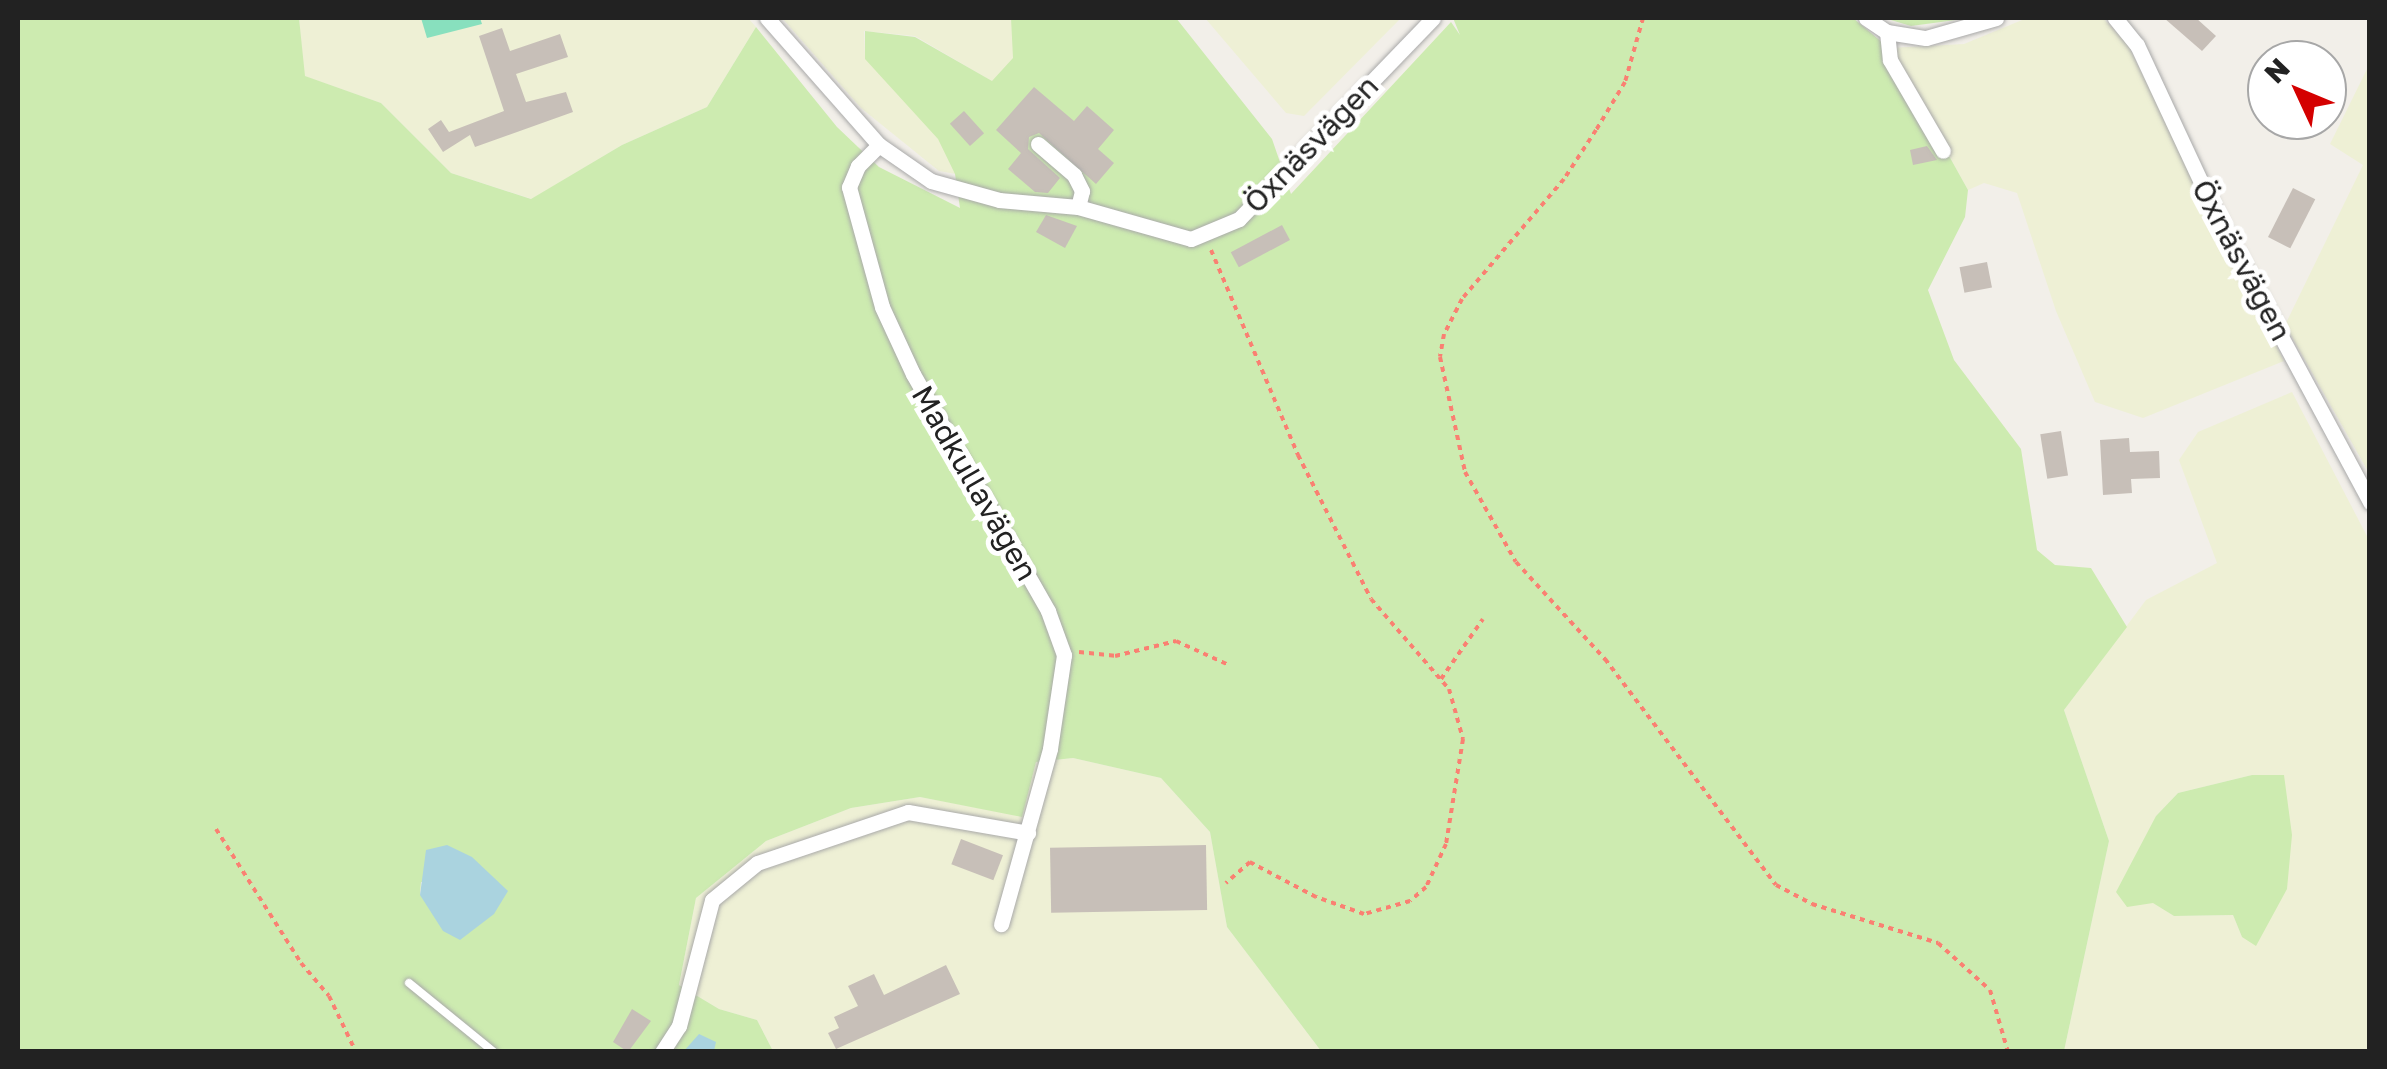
<!DOCTYPE html>
<html>
<head>
<meta charset="utf-8">
<style>
	body { margin:0 }
	#map { position:relative; width:2387px; height:1069px; overflow:hidden; background:#f2efe9; font-family:"Golos Text",sans-serif }
	div>[style] { position:absolute }
	[style*='--x'] { left:calc(var(--x)*1px); top:calc(var(--y)*1px); width:calc(var(--w)*1px); rotate:calc(var(--a)*1deg) }
	.farmland>* { inset:0; background:#eef0d5 }
	.grass>* { inset:0; background:#cdebb0 }
	.pitch>* { inset:0; background:#88e0be }
	.water>* { inset:0; background:#aad3df }
	.building>* { inset:0; background:#c7bfb8; transform-origin:0 0 }
	.path>* { height:4px; margin-top:-2px; transform-origin:0; background:repeating-linear-gradient(90deg,#fa8072 0 5px,transparent 0 10px) }
	.roads { filter:drop-shadow(0 0 2px #a9a9a9) drop-shadow(0 0 2px #a9a9a9) }
	.service>* { height:8px; margin:-4px; padding:0 4px; transform-origin:4px; border-radius:4px; background:#fff }
	.minor>* { height:15px; margin:-7.5px; padding:0 7.5px; transform-origin:7.5px; border-radius:7.5px; background:#fff }
	span { translate:-50% -50%; white-space:nowrap; text-align:center; line-height:1.15; -webkit-text-stroke:10px #fff; paint-order:stroke }
	.street-label { font-size:30px; color:#222 }
	.frame { position:absolute; inset:0; border:20px solid #222; pointer-events:none }
	.north { position:absolute; left:2247px; top:40px; width:100px; height:100px; box-sizing:border-box; background:#fff; border:2px solid #a7a7a7; border-radius:50%; rotate:314deg; font-size:28px; font-weight:700; line-height:40px; text-align:center; color:#222 }
	.north::after { content:''; display:block; margin:auto; width:35px; height:45px; background:#d40000; clip-path:polygon(50% 0,100% 100%,50% 72%,0 100%) }
</style>
</head>
<body>
<div id="map">
	<div class="farmland">
		<i style="clip-path:polygon(299px 18px,748px 18px,756px 27px,707px 107px,622px 145px,532px 199px,451px 173px,381px 103px,304px 76px)"></i>
		<i style="clip-path:polygon(782px 18px,1013px 18px,1014px 58px,993px 82px,915px 36px,864px 31px,865px 57px,939px 137px,956px 174px,939px 171px,861px 108px)"></i>
		<i style="clip-path:polygon(1205px 18px,1401px 18px,1304px 116px,1286px 113px)"></i>
		<i style="clip-path:polygon(2027px 18px,2103px 18px,2128px 45px,2284px 361px,2143px 418px,2095px 402px,2056px 311px,2017px 193px,1984px 183px,1968px 190px,1889px 48px,1964px 44px)"></i>
		<i style="clip-path:polygon(2369px 65px,2369px 473px,2285px 325px,2363px 165px,2330px 144px)"></i>
		<i style="clip-path:polygon(evenodd,2292px 392px,2369px 540px,2369px 1051px,2064px 1051px,2109px 841px,2064px 710px,2146px 600px,2217px 563px,2179px 460px,2198px 432px,2292px 392px,2252px 775px,2242px 937px,2233px 915px,2174px 916px,2154px 903px,2156px 816px,2178px 793px,2252px 775px)"></i>
		<i style="clip-path:polygon(1073px 758px,1161px 778px,1210px 832px,1227px 927px,1321px 1051px,773px 1051px,757px 1020px,719px 1009px,679px 985px,696px 898px,766px 841px,851px 808px,920px 797px,1021px 816px,1036px 762px)"></i>
	</div>
	<div class="grass">
		<i style="clip-path:polygon(evenodd,18px 18px,299px 18px,305px 76px,381px 103px,451px 173px,531px 199px,622px 145px,707px 107px,756px 27px,837px 127px,879px 167px,960px 208px,955px 174px,938px 139px,865px 59px,865px 31px,915px 37px,992px 81px,1013px 58px,1011px 18px,1176px 18px,1272px 139px,1291px 194px,1451px 22px,1460px 35px,1453px 18px,1853px 18px,1889px 48px,1968px 190px,1965px 217px,1928px 290px,1954px 360px,2021px 449px,2037px 550px,2055px 565px,2091px 568px,2127px 627px,2064px 710px,2109px 841px,2064px 1051px,1321px 1051px,1227px 927px,1210px 832px,1161px 778px,1073px 758px,1036px 762px,1022px 817px,920px 797px,851px 808px,766px 841px,696px 898px,679px 985px,719px 1009px,757px 1020px,773px 1051px,18px 1051px,18px 18px,421px 882px,507px 891px,502px 899px,420px 895px,421px 882px)"></i>
		<i style="clip-path:polygon(1884px 18px,1971px 18px,1911px 26px)"></i>
		<i style="clip-path:polygon(2252px 775px,2284px 775px,2292px 835px,2287px 889px,2256px 946px,2242px 937px,2233px 915px,2174px 916px,2153px 903px,2127px 907px,2116px 892px,2156px 816px,2178px 793px)"></i>
	</div>
	<div class="pitch">
		<i style="clip-path:polygon(421px 18px,480px 18px,482px 24px,427px 38px)"></i>
	</div>
	<div class="water">
		<i style="clip-path:polygon(447px 845px,472px 857px,508px 891px,494px 914px,460px 940px,443px 931px,420px 895px,426px 850px)"></i>
		<i style="clip-path:polygon(699px 1034px,716px 1042px,714px 1051px,684px 1051px)"></i>
	</div>
	<div class="building">
		<i style="clip-path:polygon(2164px 18px,2196px 18px,2216px 36px,2202px 51px)"></i>
		<i style="clip-path:polygon(502px 28px,510px 51px,560px 34px,568px 57px,516px 74px,526px 102px,566px 92px,573px 112px,475px 147px,470px 135px,443px 152px,428px 129px,441px 120px,449px 132px,504px 111px,479px 36px)"></i>
		<i style="clip-path:polygon(1034px 87px,1074px 121px,1087px 106px,1114px 130px,1098px 149px,1114px 163px,1096px 184px,1039px 133px,1029px 137px,1028px 149px,1060px 178px,1048px 193px,1035px 192px,1008px 169px,1021px 153px,996px 130px)"></i>
		<i style="left:964px;top:111px;width:30px;height:19px;rotate:48deg"></i>
		<i style="clip-path:polygon(1927px 146px,1937px 160px,1913px 165px,1910px 150px)"></i>
		<i style="left:2293px;top:188px;width:25px;height:55px;rotate:27deg"></i>
		<i style="clip-path:polygon(1046px 215px,1077px 226px,1065px 248px,1036px 232px)"></i>
		<i style="left:1282px;top:225px;width:17px;height:58px;rotate:62deg"></i>
		<i style="left:1987px;top:262px;width:26px;height:28px;rotate:79deg"></i>
		<i style="left:2061px;top:431px;width:45px;height:21px;rotate:81deg"></i>
		<i style="clip-path:polygon(2129px 438px,2130px 452px,2159px 451px,2160px 478px,2131px 479px,2132px 493px,2103px 495px,2100px 440px)"></i>
		<i style="left:961px;top:839px;width:45px;height:27px;rotate:21deg"></i>
		<i style="left:1206px;top:845px;width:65px;height:156px;rotate:89deg"></i>
		<i style="clip-path:polygon(946px 965px,960px 994px,836px 1049px,828px 1033px,839px 1028px,834px 1017px,858px 1006px,848px 986px,874px 974px,884px 995px)"></i>
		<i style="clip-path:polygon(632px 1009px,651px 1021px,628px 1052px,613px 1042px)"></i>
	</div>
	<div class="path">
		<i style="--x:1643;--y:18;--w:66;--a:105.7"></i>
		<i style="--x:1625;--y:82;--w:56;--a:121.1"></i>
		<i style="--x:1596;--y:130;--w:59;--a:123.1"></i>
		<i style="--x:1564;--y:179;--w:157;--a:130.4"></i>
		<i style="--x:1462;--y:299;--w:39;--a:117"></i>
		<i style="--x:1444;--y:334;--w:23;--a:100"></i>
		<i style="--x:1440;--y:357;--w:118;--a:77.7"></i>
		<i style="--x:1465;--y:472;--w:103;--a:60.5"></i>
		<i style="--x:1516;--y:562;--w:132;--a:47.5"></i>
		<i style="--x:1605;--y:659;--w:283;--a:52.9"></i>
		<i style="--x:1776;--y:885;--w:41;--a:27.8"></i>
		<i style="--x:1812;--y:904;--w:132;--a:17.2"></i>
		<i style="--x:1938;--y:943;--w:70;--a:42.1"></i>
		<i style="--x:1990;--y:990;--w:65;--a:73.8"></i>
		<i style="--x:1211;--y:250;--w:223;--a:67"></i>
		<i style="--x:1298;--y:455;--w:161;--a:63.1"></i>
		<i style="--x:1371;--y:599;--w:119;--a:49.1"></i>
		<i style="--x:1449;--y:689;--w:52;--a:74.4"></i>
		<i style="--x:1463;--y:739;--w:106;--a:99.2"></i>
		<i style="--x:1446;--y:844;--w:47;--a:114.9"></i>
		<i style="--x:1426;--y:887;--w:21;--a:139"></i>
		<i style="--x:1410;--y:901;--w:48;--a:164.2"></i>
		<i style="--x:1364;--y:914;--w:51;--a:-160.5"></i>
		<i style="--x:1316;--y:897;--w:75;--a:-152.1"></i>
		<i style="--x:1250;--y:862;--w:32;--a:139"></i>
		<i style="--x:1079;--y:652;--w:36;--a:6"></i>
		<i style="--x:1115;--y:656;--w:63;--a:-13.8"></i>
		<i style="--x:1176;--y:641;--w:58;--a:24.4"></i>
		<i style="--x:1441;--y:679;--w:73;--a:-55"></i>
		<i style="--x:216;--y:829;--w:159;--a:57.6"></i>
		<i style="--x:301;--y:963;--w:43;--a:49.7"></i>
		<i style="--x:329;--y:996;--w:62;--a:64.3"></i>
	</div>
	<div class="roads">
		<div class="service">
			<i style="--x:409;--y:983;--w:109;--a:39.1"></i>
		</div>
		<div class="minor">
			<i style="--x:767;--y:18;--w:169;--a:48.6"></i>
			<i style="--x:879;--y:145;--w:63;--a:34.7"></i>
			<i style="--x:931;--y:181;--w:71;--a:15.6"></i>
			<i style="--x:999;--y:200;--w:79;--a:5.1"></i>
			<i style="--x:1078;--y:207;--w:117;--a:15.8"></i>
			<i style="--x:1191;--y:239;--w:52;--a:-22.6"></i>
			<i style="--x:1239;--y:219;--w:279;--a:-46"></i>
			<i style="--x:1866;--y:18;--w:25;--a:34"></i>
			<i style="--x:1887;--y:32;--w:39;--a:9"></i>
			<i style="--x:1926;--y:38;--w:73;--a:-15.9"></i>
			<i style="--x:2115;--y:18;--w:35;--a:51"></i>
			<i style="--x:2137;--y:45;--w:199;--a:65"></i>
			<i style="--x:2221;--y:225;--w:315;--a:61.7"></i>
			<i style="--x:1887;--y:32;--w:28;--a:84"></i>
			<i style="--x:1890;--y:60;--w:105;--a:59.8"></i>
			<i style="--x:1038;--y:144;--w:48;--a:40.7"></i>
			<i style="--x:1074;--y:175;--w:18;--a:63"></i>
			<i style="--x:1082;--y:191;--w:16;--a:104"></i>
			<i style="--x:879;--y:145;--w:30;--a:135"></i>
			<i style="--x:858;--y:166;--w:23;--a:113"></i>
			<i style="--x:849;--y:187;--w:124;--a:74.6"></i>
			<i style="--x:882;--y:307;--w:74;--a:65.2"></i>
			<i style="--x:913;--y:374;--w:273;--a:60.3"></i>
			<i style="--x:1048;--y:611;--w:47;--a:70"></i>
			<i style="--x:1064;--y:655;--w:95;--a:98.5"></i>
			<i style="--x:1050;--y:749;--w:182;--a:105.6"></i>
			<i style="--x:662;--y:1052;--w:31;--a:-57"></i>
			<i style="--x:679;--y:1026;--w:130;--a:-75.3"></i>
			<i style="--x:712;--y:900;--w:58;--a:-39.4"></i>
			<i style="--x:757;--y:863;--w:159;--a:-18.7"></i>
			<i style="--x:908;--y:812;--w:122;--a:9.9"></i>
		</div>
	</div>
	<div class="street-label">
		<span style="left:1311px;top:144px;rotate:-46deg">Öxnäsvägen</span>
		<span style="left:2242px;top:260px;rotate:62deg">Öxnäsvägen</span>
		<span style="left:975px;top:483px;rotate:60deg">Madkullavägen</span>
	</div>
	<div class="frame"></div>
	<div class="north">N</div>
</div>
</body>
</html>
